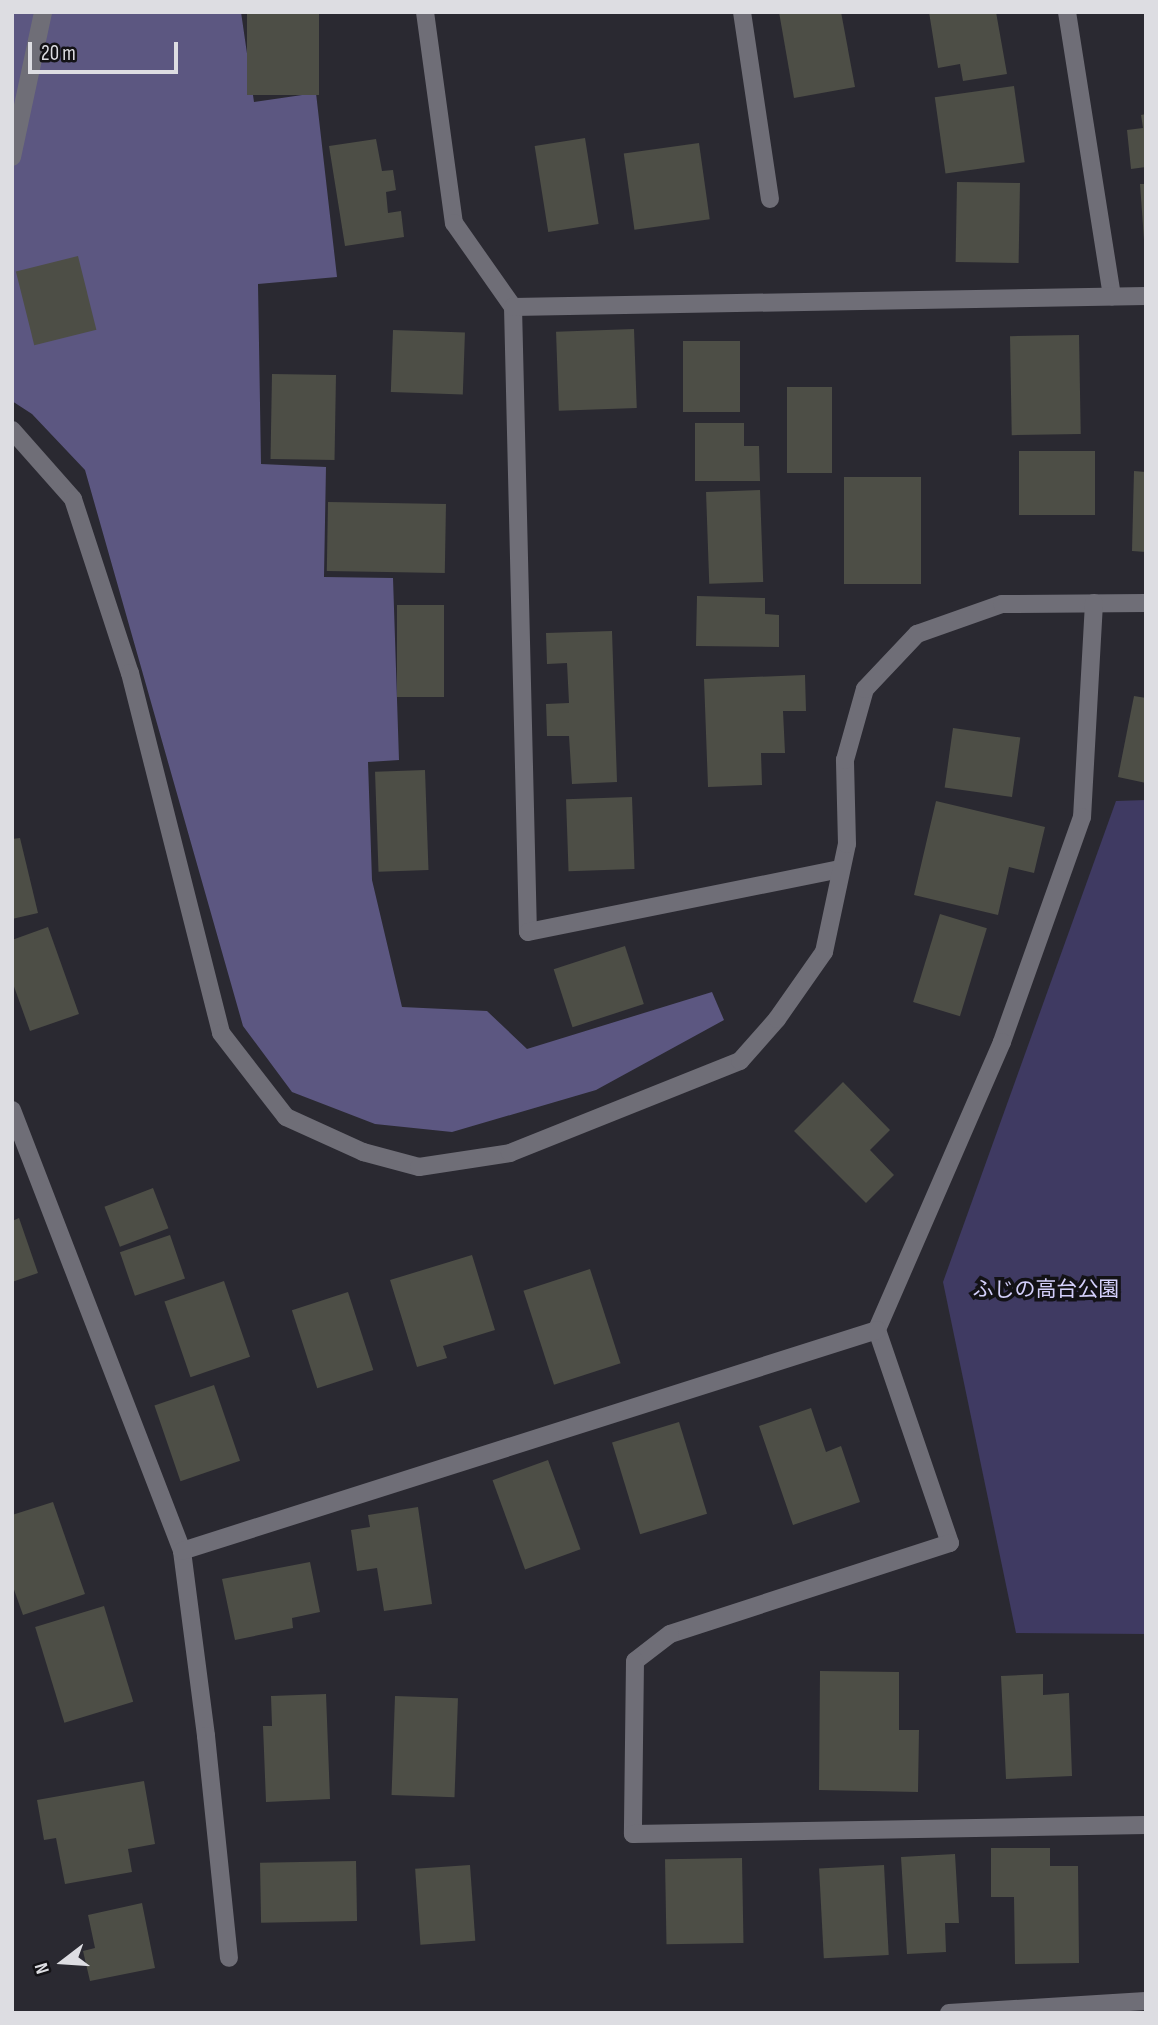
<!DOCTYPE html>
<html>
<head>
<meta charset="utf-8">
<style>
	body { margin:0 }
	#map { position:relative; width:1158px; height:2025px; overflow:hidden; background:#2a2931; font-family:"Sofia Sans Condensed","Noto Sans JP",sans-serif }
	div>[style] { position:absolute }
	[style*='--x'] { left:calc(var(--x)*1px); top:calc(var(--y)*1px); width:calc(var(--w)*1px); rotate:calc(var(--a)*1deg) }
	.green>* { inset:0; background:#3f3a62 }
	.forest>* { inset:0; background:#5c5781 }
	.building>* { inset:0; background:#4d4e46; transform-origin:0 0 }
	.street>* { height:18px; margin:-9px; padding:0 9px; transform-origin:9px; border-radius:9px; background:#6f6e77 }
	span { translate:-50% -50%; white-space:nowrap; text-align:center; line-height:1.15; -webkit-text-stroke:7px #131216; paint-order:stroke }
	.park-label { font-size:21px; color:#d3cffa }
	.frame { position:absolute; inset:0; border:14px solid #dddde2; pointer-events:none }
	.north { position:absolute; left:28px; top:1927px; width:70px; height:70px; -webkit-text-stroke:5px #131216; paint-order:stroke; rotate:253deg; font-size:19px; font-weight:700; line-height:28px; text-align:center; color:#dddde2 }
	.north::after { content:''; display:block; margin:auto; width:24px; height:32px; background:#dddde2; clip-path:polygon(50% 0,100% 100%,50% 72%,0 100%) }
	.scale { position:absolute; left:28px; top:42px; width:150px; height:32px; box-sizing:border-box; border:4px solid #dddde2; border-top:0; padding-left:9px; font-size:21px; line-height:24px; white-space:nowrap; color:#dddde2; -webkit-text-stroke:5px #131216; paint-order:stroke }
</style>
</head>
<body>
<div id="map">
	<div class="green">
		<i style="clip-path:polygon(1146px 800px,1146px 1634px,1016px 1633px,943px 1282px,1116px 801px)"></i>
	</div>
	<div class="forest">
		<i style="clip-path:polygon(12px 12px,241px 12px,254px 102px,316px 93px,337px 277px,258px 284px,261px 464px,326px 467px,324px 577px,393px 578px,399px 760px,368px 762px,372px 880px,402px 1007px,487px 1011px,527px 1049px,712px 992px,724px 1020px,596px 1090px,452px 1132px,375px 1124px,292px 1092px,243px 1026px,85px 470px,32px 414px,12px 401px)"></i>
	</div>
	<div class="building">
		<i style="left:247px;top:12px;width:72px;height:83px"></i>
		<i style="clip-path:polygon(779px 12px,841px 12px,855px 87px,794px 98px)"></i>
		<i style="clip-path:polygon(929px 12px,996px 12px,1007px 74px,963px 81px,960px 64px,938px 68px)"></i>
		<i style="left:1014px;top:86px;width:77px;height:80px;rotate:82deg"></i>
		<i style="clip-path:polygon(1146px 114px,1146px 167px,1131px 169px,1127px 130px,1143px 128px,1141px 115px)"></i>
		<i style="left:585px;top:138px;width:87px;height:51px;rotate:81deg"></i>
		<i style="clip-path:polygon(376px 139px,382px 171px,393px 170px,396px 190px,386px 192px,388px 213px,401px 211px,404px 237px,345px 246px,329px 146px)"></i>
		<i style="left:699px;top:143px;width:77px;height:76px;rotate:82deg"></i>
		<i style="left:957px;top:182px;width:63px;height:80px;rotate:1deg"></i>
		<i style="clip-path:polygon(1140px 184px,1146px 184px,1146px 240px,1144px 240px)"></i>
		<i style="left:78px;top:256px;width:76px;height:64px;rotate:76deg"></i>
		<i style="left:634px;top:329px;width:79px;height:78px;rotate:88deg"></i>
		<i style="left:393px;top:330px;width:72px;height:62px;rotate:2deg"></i>
		<i style="left:1079px;top:335px;width:99px;height:69px;rotate:89deg"></i>
		<i style="left:740px;top:341px;width:71px;height:57px;rotate:90deg"></i>
		<i style="left:272px;top:374px;width:64px;height:85px;rotate:1deg"></i>
		<i style="left:787px;top:387px;width:45px;height:86px"></i>
		<i style="clip-path:polygon(695px 423px,744px 423px,744px 446px,759px 446px,760px 481px,695px 481px)"></i>
		<i style="left:1095px;top:451px;width:64px;height:76px;rotate:90deg"></i>
		<i style="clip-path:polygon(1134px 471px,1146px 472px,1146px 552px,1132px 551px)"></i>
		<i style="left:844px;top:477px;width:77px;height:107px"></i>
		<i style="left:760px;top:490px;width:92px;height:54px;rotate:88deg"></i>
		<i style="left:328px;top:502px;width:118px;height:69px;rotate:1deg"></i>
		<i style="clip-path:polygon(697px 596px,765px 598px,765px 614px,779px 615px,779px 647px,696px 646px)"></i>
		<i style="left:397px;top:605px;width:47px;height:92px"></i>
		<i style="clip-path:polygon(612px 631px,617px 782px,572px 784px,569px 736px,547px 736px,546px 704px,569px 703px,567px 663px,547px 664px,546px 633px)"></i>
		<i style="clip-path:polygon(805px 675px,806px 711px,783px 711px,785px 753px,761px 753px,762px 785px,708px 787px,704px 679px)"></i>
		<i style="clip-path:polygon(1134px 696px,1146px 698px,1146px 783px,1118px 777px)"></i>
		<i style="left:953px;top:728px;width:68px;height:60px;rotate:8deg"></i>
		<i style="left:425px;top:770px;width:100px;height:50px;rotate:88deg"></i>
		<i style="left:632px;top:797px;width:72px;height:66px;rotate:88deg"></i>
		<i style="clip-path:polygon(936px 801px,1045px 827px,1034px 873px,1009px 867px,998px 915px,914px 895px)"></i>
		<i style="clip-path:polygon(20px 838px,38px 913px,12px 919px,12px 839px)"></i>
		<i style="left:940px;top:914px;width:49px;height:92px;rotate:17deg"></i>
		<i style="clip-path:polygon(48px 927px,79px 1014px,30px 1031px,12px 981px,12px 940px)"></i>
		<i style="left:625px;top:946px;width:61px;height:75px;rotate:72deg"></i>
		<i style="clip-path:polygon(843px 1082px,890px 1130px,870px 1150px,894px 1175px,866px 1203px,794px 1131px)"></i>
		<i style="left:153px;top:1188px;width:43px;height:52px;rotate:69deg"></i>
		<i style="clip-path:polygon(19px 1218px,38px 1273px,12px 1282px,12px 1221px)"></i>
		<i style="left:170px;top:1235px;width:46px;height:53px;rotate:71deg"></i>
		<i style="clip-path:polygon(472px 1255px,495px 1330px,443px 1346px,447px 1358px,417px 1367px,390px 1280px)"></i>
		<i style="left:590px;top:1269px;width:99px;height:70px;rotate:72deg"></i>
		<i style="left:224px;top:1281px;width:80px;height:63px;rotate:71deg"></i>
		<i style="left:348px;top:1292px;width:82px;height:59px;rotate:72deg"></i>
		<i style="left:214px;top:1385px;width:80px;height:63px;rotate:71deg"></i>
		<i style="clip-path:polygon(811px 1408px,826px 1452px,841px 1446px,860px 1502px,793px 1525px,759px 1426px)"></i>
		<i style="left:679px;top:1422px;width:96px;height:70px;rotate:73deg"></i>
		<i style="left:548px;top:1460px;width:95px;height:59px;rotate:70deg"></i>
		<i style="clip-path:polygon(53px 1502px,85px 1594px,23px 1615px,12px 1584px,12px 1515px)"></i>
		<i style="clip-path:polygon(418px 1507px,432px 1604px,384px 1611px,377px 1568px,357px 1571px,351px 1530px,370px 1527px,368px 1515px)"></i>
		<i style="clip-path:polygon(310px 1562px,320px 1612px,292px 1618px,293px 1628px,235px 1640px,222px 1579px)"></i>
		<i style="left:104px;top:1606px;width:100px;height:72px;rotate:73deg"></i>
		<i style="clip-path:polygon(820px 1671px,899px 1672px,899px 1730px,919px 1730px,918px 1792px,819px 1790px)"></i>
		<i style="clip-path:polygon(1043px 1674px,1043px 1695px,1069px 1693px,1072px 1776px,1006px 1779px,1001px 1676px)"></i>
		<i style="clip-path:polygon(326px 1694px,330px 1799px,266px 1802px,263px 1726px,272px 1726px,271px 1696px)"></i>
		<i style="left:395px;top:1696px;width:63px;height:99px;rotate:2deg"></i>
		<i style="clip-path:polygon(144px 1781px,155px 1844px,128px 1849px,132px 1872px,65px 1884px,56px 1838px,44px 1840px,37px 1800px)"></i>
		<i style="clip-path:polygon(991px 1848px,1050px 1848px,1050px 1866px,1078px 1866px,1079px 1963px,1015px 1964px,1014px 1897px,991px 1897px)"></i>
		<i style="clip-path:polygon(955px 1854px,959px 1923px,945px 1923px,946px 1952px,907px 1954px,901px 1857px)"></i>
		<i style="left:742px;top:1858px;width:85px;height:77px;rotate:89deg"></i>
		<i style="left:356px;top:1861px;width:60px;height:96px;rotate:89deg"></i>
		<i style="left:470px;top:1865px;width:76px;height:55px;rotate:86deg"></i>
		<i style="left:884px;top:1865px;width:90px;height:65px;rotate:87deg"></i>
		<i style="clip-path:polygon(142px 1903px,155px 1968px,90px 1981px,83px 1951px,95px 1948px,88px 1915px)"></i>
	</div>
	<div class="street">
		<i style="--x:425;--y:12;--w:213;--a:82.2"></i>
		<i style="--x:454;--y:223;--w:103;--a:54.9"></i>
		<i style="--x:513;--y:307;--w:625;--a:88.63"></i>
		<i style="--x:528;--y:932;--w:319;--a:-11.4"></i>
		<i style="--x:742;--y:12;--w:189;--a:81.5"></i>
		<i style="--x:1067;--y:12;--w:288;--a:81"></i>
		<i style="--x:12;--y:157;--w:148;--a:-77.9"></i>
		<i style="--x:513;--y:307;--w:633;--a:-1"></i>
		<i style="--x:12;--y:430;--w:92;--a:48.5"></i>
		<i style="--x:73;--y:499;--w:183;--a:71.9"></i>
		<i style="--x:130;--y:673;--w:371;--a:75.8"></i>
		<i style="--x:221;--y:1033;--w:106;--a:52.3"></i>
		<i style="--x:286;--y:1117;--w:85;--a:24.4"></i>
		<i style="--x:363;--y:1152;--w:58;--a:15"></i>
		<i style="--x:419;--y:1167;--w:92;--a:-8.7"></i>
		<i style="--x:510;--y:1153;--w:248;--a:-21.8"></i>
		<i style="--x:740;--y:1061;--w:56;--a:-48.6"></i>
		<i style="--x:777;--y:1019;--w:82;--a:-55"></i>
		<i style="--x:824;--y:952;--w:110;--a:-78"></i>
		<i style="--x:847;--y:844;--w:84;--a:-91.4"></i>
		<i style="--x:845;--y:760;--w:74;--a:-74.3"></i>
		<i style="--x:865;--y:689;--w:76;--a:-46.6"></i>
		<i style="--x:917;--y:634;--w:90;--a:-19.4"></i>
		<i style="--x:1002;--y:604;--w:144;--a:-0.4"></i>
		<i style="--x:1094;--y:603;--w:214;--a:93.2"></i>
		<i style="--x:1082;--y:817;--w:239;--a:109.6"></i>
		<i style="--x:1002;--y:1042;--w:314;--a:113.5"></i>
		<i style="--x:877;--y:1330;--w:225;--a:71.1"></i>
		<i style="--x:950;--y:1543;--w:294;--a:162"></i>
		<i style="--x:670;--y:1634;--w:44;--a:142.4"></i>
		<i style="--x:635;--y:1661;--w:173;--a:90.7"></i>
		<i style="--x:633;--y:1834;--w:513;--a:-1.01"></i>
		<i style="--x:12;--y:1110;--w:473;--a:68.9"></i>
		<i style="--x:182;--y:1551;--w:187;--a:82.6"></i>
		<i style="--x:206;--y:1736;--w:223;--a:84.1"></i>
		<i style="--x:182;--y:1551;--w:729;--a:-17.64"></i>
		<i style="--x:949;--y:2013;--w:197;--a:-3.5"></i>
	</div>
	<div class="park-label">
		<span style="left:1046px;top:1290px">ふじの高台公園</span>
	</div>
	<div class="frame"></div>
	<div class="north">N</div>
	<div class="scale">20 m</div>
</div>
</body>
</html>
